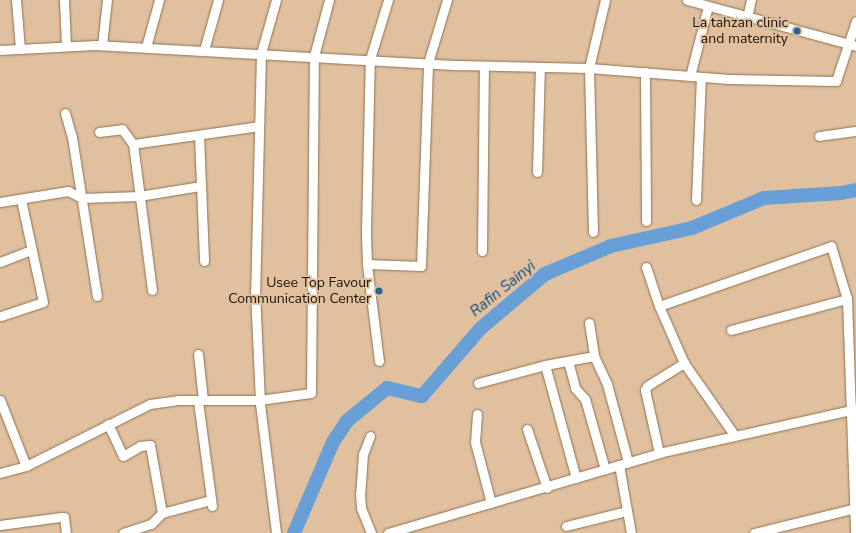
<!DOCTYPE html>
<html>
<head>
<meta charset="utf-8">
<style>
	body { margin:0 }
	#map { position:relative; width:856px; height:533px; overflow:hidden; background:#e0c09e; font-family:"Nunito Sans",sans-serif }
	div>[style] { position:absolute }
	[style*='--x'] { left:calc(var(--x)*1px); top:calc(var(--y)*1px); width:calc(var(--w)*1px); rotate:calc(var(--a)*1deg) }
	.river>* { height:14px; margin:-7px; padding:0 7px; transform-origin:7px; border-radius:7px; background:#689fd6 }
	.roads { filter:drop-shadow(0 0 1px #8e7151) drop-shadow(0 0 1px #8e7151) }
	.minor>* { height:9px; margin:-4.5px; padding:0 4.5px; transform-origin:4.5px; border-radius:4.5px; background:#fff }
	.dots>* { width:11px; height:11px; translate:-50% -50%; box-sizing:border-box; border:2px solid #e0c09e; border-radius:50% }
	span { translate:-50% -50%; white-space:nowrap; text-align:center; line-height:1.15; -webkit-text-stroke:3.5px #e0c09e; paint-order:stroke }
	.poi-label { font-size:14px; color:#1e1306 }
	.right { translate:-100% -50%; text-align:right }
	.water-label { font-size:15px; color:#0e4a7e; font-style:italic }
</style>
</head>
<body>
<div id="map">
	<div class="river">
		<i style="--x:294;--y:533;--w:99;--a:-66.8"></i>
		<i style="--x:333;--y:442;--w:25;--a:-56"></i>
		<i style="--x:347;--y:421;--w:52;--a:-39.5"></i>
		<i style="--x:387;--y:388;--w:36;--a:13"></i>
		<i style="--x:422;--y:396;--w:90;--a:-49.1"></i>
		<i style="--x:481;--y:328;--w:84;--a:-40.2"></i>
		<i style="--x:545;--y:274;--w:72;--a:-23"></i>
		<i style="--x:611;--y:246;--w:83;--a:-12.5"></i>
		<i style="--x:692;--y:228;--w:78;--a:-22.6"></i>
		<i style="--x:764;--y:198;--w:77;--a:-3.7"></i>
		<i style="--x:841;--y:193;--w:15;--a:-11"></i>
	</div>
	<div class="roads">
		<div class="minor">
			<i style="--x:16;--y:0;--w:49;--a:85.3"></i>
			<i style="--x:64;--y:0;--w:46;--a:87.5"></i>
			<i style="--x:276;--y:0;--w:55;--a:105.8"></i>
			<i style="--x:261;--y:53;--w:239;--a:91.4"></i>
			<i style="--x:255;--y:292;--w:112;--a:87.4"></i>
			<i style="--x:260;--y:404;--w:130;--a:82.9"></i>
			<i style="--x:687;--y:0;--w:175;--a:15.2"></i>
			<i style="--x:747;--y:17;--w:17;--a:-77"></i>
			<i style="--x:102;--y:45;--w:45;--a:-83.7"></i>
			<i style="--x:146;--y:47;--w:49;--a:-74.5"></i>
			<i style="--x:0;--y:50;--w:95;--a:-3"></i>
			<i style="--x:95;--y:45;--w:364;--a:3.2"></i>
			<i style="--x:458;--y:65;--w:131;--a:1.3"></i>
			<i style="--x:589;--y:68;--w:70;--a:-76.8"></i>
			<i style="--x:204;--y:50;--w:52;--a:-74.4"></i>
			<i style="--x:645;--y:72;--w:149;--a:89.6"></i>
			<i style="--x:690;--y:76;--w:72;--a:-75.6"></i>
			<i style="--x:65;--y:113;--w:25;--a:74"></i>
			<i style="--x:72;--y:137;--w:161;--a:81.1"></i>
			<i style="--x:99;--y:132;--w:23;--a:-7"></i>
			<i style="--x:122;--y:129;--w:19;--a:54"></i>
			<i style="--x:199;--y:135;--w:126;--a:87.7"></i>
			<i style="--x:819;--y:136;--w:37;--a:-8"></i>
			<i style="--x:537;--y:172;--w:105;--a:-88.4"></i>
			<i style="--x:696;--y:200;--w:123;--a:-87.7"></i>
			<i style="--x:0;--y:202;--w:69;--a:-9.2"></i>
			<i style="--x:68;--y:191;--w:16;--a:27"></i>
			<i style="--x:82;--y:198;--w:57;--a:-2"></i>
			<i style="--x:139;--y:196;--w:63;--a:-9.2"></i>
			<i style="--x:593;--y:232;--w:164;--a:-91.4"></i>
			<i style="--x:589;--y:68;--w:140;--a:4.5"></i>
			<i style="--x:729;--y:79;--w:107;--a:1.1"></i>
			<i style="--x:836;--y:81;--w:63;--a:-71.6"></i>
			<i style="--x:482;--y:251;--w:185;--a:-89.4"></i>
			<i style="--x:0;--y:262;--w:33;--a:-21"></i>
			<i style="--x:367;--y:264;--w:54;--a:2.1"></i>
			<i style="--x:421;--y:266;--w:203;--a:-88"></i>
			<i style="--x:428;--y:63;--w:66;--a:-73.2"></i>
			<i style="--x:646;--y:267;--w:41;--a:71.6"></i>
			<i style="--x:659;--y:306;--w:62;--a:66.3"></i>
			<i style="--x:684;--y:363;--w:89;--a:55.1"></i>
			<i style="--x:152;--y:290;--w:147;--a:-97.4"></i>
			<i style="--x:133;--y:144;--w:127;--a:-8.1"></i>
			<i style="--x:659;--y:306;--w:182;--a:-19.2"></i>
			<i style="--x:831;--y:246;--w:55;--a:73.2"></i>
			<i style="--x:847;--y:299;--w:234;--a:88"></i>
			<i style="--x:1;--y:316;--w:44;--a:-18.4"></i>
			<i style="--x:43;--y:302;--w:105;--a:-102.1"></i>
			<i style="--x:589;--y:323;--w:33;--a:81"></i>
			<i style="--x:594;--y:356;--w:31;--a:65"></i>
			<i style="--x:607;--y:384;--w:81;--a:74.9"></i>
			<i style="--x:731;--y:330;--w:120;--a:-15"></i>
			<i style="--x:198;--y:354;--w:46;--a:83.8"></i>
			<i style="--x:379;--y:361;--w:98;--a:-97.1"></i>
			<i style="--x:367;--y:264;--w:35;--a:-92"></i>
			<i style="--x:366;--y:229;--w:170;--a:-88.7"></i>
			<i style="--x:370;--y:59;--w:62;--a:-73"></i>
			<i style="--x:568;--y:361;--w:28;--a:75"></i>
			<i style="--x:575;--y:388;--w:15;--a:48"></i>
			<i style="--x:585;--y:399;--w:73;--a:74.1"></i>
			<i style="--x:545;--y:365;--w:117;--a:74.7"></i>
			<i style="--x:478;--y:383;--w:69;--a:-15"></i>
			<i style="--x:545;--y:365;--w:50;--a:-10.4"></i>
			<i style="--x:0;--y:400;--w:71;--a:68.5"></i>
			<i style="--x:198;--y:401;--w:106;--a:82.4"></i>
			<i style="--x:477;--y:414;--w:28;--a:94"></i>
			<i style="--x:475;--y:442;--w:63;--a:75.3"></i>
			<i style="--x:108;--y:424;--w:35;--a:65"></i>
			<i style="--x:123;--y:456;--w:20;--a:-30"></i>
			<i style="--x:140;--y:446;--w:10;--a:-6"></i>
			<i style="--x:150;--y:445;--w:69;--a:80"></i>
			<i style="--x:527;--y:429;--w:62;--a:71.3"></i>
			<i style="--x:370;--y:436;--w:19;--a:111"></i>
			<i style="--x:363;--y:454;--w:39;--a:94"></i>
			<i style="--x:360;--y:493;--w:15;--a:86"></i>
			<i style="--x:361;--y:508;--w:27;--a:68"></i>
			<i style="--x:659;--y:453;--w:65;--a:-102.5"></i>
			<i style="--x:645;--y:390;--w:4;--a:-63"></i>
			<i style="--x:647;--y:386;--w:44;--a:-31.9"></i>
			<i style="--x:619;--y:465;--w:69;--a:80"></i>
			<i style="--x:0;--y:473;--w:27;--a:-15"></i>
			<i style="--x:26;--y:466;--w:139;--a:-26.6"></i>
			<i style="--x:150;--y:404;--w:28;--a:-8"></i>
			<i style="--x:178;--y:400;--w:81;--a:0"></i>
			<i style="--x:259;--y:400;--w:52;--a:-7.7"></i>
			<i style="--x:311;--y:393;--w:337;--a:-89.5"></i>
			<i style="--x:314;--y:56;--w:58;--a:-75"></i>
			<i style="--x:0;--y:525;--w:62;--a:-7.5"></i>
			<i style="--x:61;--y:517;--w:3;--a:0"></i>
			<i style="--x:64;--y:517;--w:16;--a:83"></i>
			<i style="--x:566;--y:526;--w:63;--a:-13.8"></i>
			<i style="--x:123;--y:533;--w:29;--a:-18"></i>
			<i style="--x:151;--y:524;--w:16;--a:-45"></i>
			<i style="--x:162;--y:513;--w:51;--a:-14.9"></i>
			<i style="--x:388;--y:533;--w:283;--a:-16.4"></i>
			<i style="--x:659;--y:453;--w:202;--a:-12.6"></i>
			<i style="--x:754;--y:533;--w:105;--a:-13.8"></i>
		</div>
	</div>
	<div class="dots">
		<i style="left:797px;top:31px;background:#276299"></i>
		<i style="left:379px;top:291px;background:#276299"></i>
	</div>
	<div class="poi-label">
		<span class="right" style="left:788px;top:31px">La tahzan clinic<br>and maternity</span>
		<span class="right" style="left:371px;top:291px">Usee Top Favour<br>Communication Center</span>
	</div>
	<div class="water-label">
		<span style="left:503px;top:289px;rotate:-39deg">Rafin Sainyi</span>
	</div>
</div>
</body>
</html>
